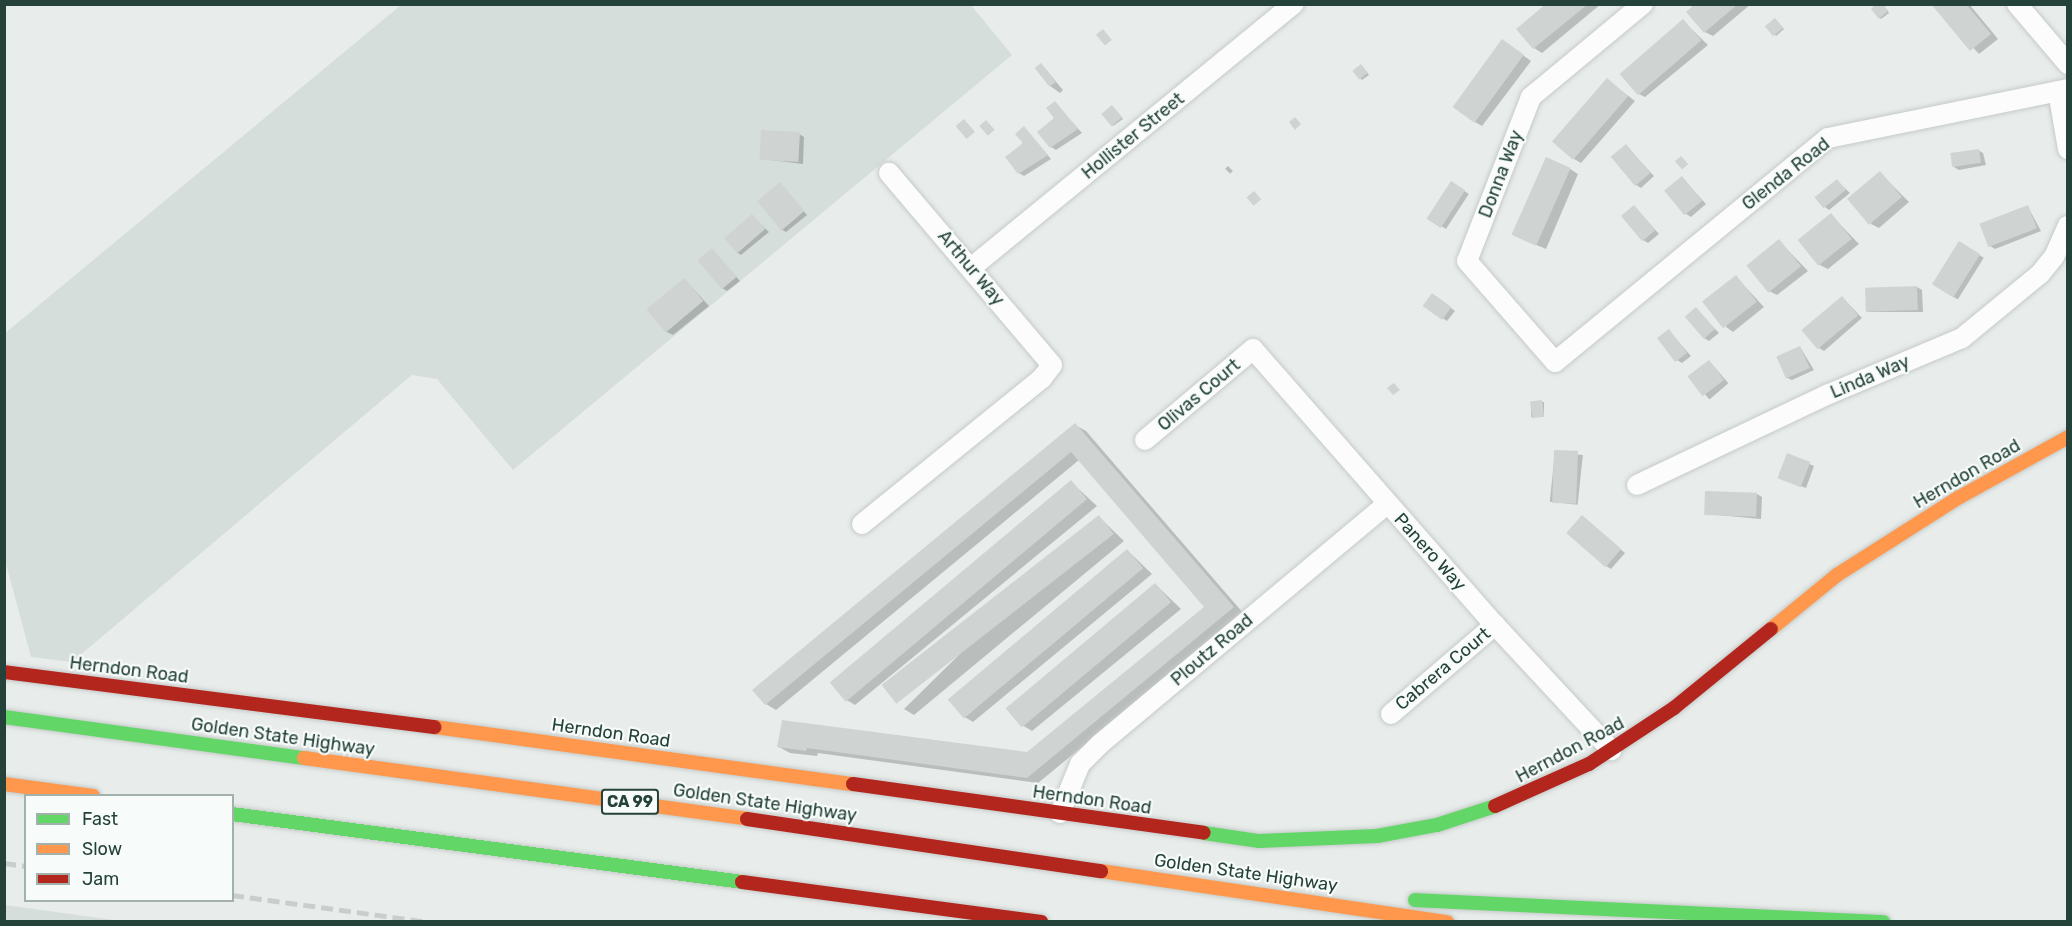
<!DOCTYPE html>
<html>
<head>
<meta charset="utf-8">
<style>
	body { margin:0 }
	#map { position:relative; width:2072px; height:926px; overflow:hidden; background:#e8edeb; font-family:Rubik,sans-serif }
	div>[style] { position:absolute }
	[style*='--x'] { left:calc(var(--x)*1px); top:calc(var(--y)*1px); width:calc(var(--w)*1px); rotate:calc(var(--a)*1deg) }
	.built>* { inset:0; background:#d6dedb }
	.shadow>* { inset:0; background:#0003; transform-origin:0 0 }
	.building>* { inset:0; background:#cfd4d2; transform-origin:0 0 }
	.roads { filter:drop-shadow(0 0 2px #c5cac8) drop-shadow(0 0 2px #c5cac8) }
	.street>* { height:20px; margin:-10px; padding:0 10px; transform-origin:10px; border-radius:10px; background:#fcfcfc }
	.fast>* { height:14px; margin:-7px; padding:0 7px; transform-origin:7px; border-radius:7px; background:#63d668 }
	.slow>* { height:14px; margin:-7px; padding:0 7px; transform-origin:7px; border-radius:7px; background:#ff974d }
	.jam>* { height:14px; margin:-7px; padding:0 7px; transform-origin:7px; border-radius:7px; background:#b3261e }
	.rail>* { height:4.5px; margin-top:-2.25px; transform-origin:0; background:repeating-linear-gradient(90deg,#c9cdcc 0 12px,transparent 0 18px) }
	span { translate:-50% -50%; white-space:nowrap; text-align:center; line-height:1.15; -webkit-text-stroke:4.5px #f7fbf9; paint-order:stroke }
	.shield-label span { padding:2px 4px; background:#f7fbf9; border:2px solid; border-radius:4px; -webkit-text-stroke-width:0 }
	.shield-label { font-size:16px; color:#24423a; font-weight:700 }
	.street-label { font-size:18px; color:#24423a }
	.frame { position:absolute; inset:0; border:6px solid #24423a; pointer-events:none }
	.legend { position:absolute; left:24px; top:794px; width:210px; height:108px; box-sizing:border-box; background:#f7fbf9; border:2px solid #a3b1ad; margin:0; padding:8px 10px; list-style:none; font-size:18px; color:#24423a }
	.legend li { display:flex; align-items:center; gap:12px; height:30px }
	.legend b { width:30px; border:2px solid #a3b1ad }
</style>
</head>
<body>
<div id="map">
	<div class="built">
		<i style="clip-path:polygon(401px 5px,971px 5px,1012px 55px,513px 470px,437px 379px,412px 375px,72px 662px,31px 657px,5px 560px,4px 334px)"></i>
		<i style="clip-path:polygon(5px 905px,121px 921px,5px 921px)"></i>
	</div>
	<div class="shadow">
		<i style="clip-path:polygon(1548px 4px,1601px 4px,1542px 53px,1534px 48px)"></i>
		<i style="clip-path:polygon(1697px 4px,1751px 4px,1713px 36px,1705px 32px)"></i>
		<i style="clip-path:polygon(1883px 4px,1889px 13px,1881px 19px,1880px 18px)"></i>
		<i style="clip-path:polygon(1933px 4px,1969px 4px,1998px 39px,1979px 54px)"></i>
		<i style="clip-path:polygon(1683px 21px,1708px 45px,1645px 97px,1637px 93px)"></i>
		<i style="clip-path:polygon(1777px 21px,1784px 29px,1776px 36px,1767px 26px)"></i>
		<i style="clip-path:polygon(1510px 46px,1531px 61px,1482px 126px,1475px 122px)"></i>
		<i style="clip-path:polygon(1043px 66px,1063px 90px,1060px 93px,1050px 86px)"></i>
		<i style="clip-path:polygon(1363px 67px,1369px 75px,1362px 80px,1354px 72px)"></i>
		<i style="clip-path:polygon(1607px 80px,1635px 101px,1581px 163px,1574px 159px)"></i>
		<i style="clip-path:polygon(1055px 103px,1082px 133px,1056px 150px,1051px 147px)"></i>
		<i style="clip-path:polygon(1114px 108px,1123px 119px,1113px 126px,1103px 114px)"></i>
		<i style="clip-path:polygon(1024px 128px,1051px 159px,1024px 176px,1019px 173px)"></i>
		<i style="clip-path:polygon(799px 134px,804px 137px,803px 164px,761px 159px)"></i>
		<i style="clip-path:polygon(1626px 146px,1654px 176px,1641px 188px,1636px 185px)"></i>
		<i style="clip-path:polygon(1978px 150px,1983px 153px,1986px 165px,1959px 170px,1954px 167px)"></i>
		<i style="left:1228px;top:166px;width:7px;height:4px;rotate:45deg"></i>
		<i style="clip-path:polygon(1570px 169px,1578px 174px,1546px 249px,1522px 239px)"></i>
		<i style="clip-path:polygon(1880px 173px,1909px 202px,1879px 228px,1871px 224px)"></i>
		<i style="clip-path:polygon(1682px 178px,1706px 204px,1691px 217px,1686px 214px)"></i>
		<i style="clip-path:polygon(1837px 181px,1850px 193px,1829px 210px,1825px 207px)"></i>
		<i style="left:1452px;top:183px;width:20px;height:42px;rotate:33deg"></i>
		<i style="clip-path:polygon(780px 184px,807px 215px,786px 232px,781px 229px)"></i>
		<i style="clip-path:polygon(1635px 207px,1659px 234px,1648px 243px,1643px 240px)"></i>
		<i style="clip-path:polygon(2028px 207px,2041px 231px,1995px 249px,1990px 246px)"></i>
		<i style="clip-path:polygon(1831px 215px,1859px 244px,1828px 269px,1820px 265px)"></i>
		<i style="clip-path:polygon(752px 216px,769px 232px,741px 255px,736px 252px)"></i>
		<i style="clip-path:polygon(1779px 241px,1808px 271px,1777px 295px,1769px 291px)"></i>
		<i style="left:1960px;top:243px;width:28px;height:49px;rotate:32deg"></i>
		<i style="clip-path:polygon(712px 250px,740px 281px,727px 291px,722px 288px)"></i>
		<i style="clip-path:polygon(1736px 277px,1764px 307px,1733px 332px,1726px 327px)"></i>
		<i style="clip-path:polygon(685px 280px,709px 306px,673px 335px,665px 331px)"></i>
		<i style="clip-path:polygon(1917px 287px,1922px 290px,1923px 312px,1867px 312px)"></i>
		<i style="clip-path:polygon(1437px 297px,1455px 311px,1447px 321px,1424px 305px)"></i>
		<i style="clip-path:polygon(1843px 298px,1862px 318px,1824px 351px,1819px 348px)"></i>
		<i style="clip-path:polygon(1696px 309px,1719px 333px,1709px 341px,1704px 338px)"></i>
		<i style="clip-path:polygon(1669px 331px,1691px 356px,1682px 363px,1677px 360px)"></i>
		<i style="clip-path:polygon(1800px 347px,1814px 370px,1792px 380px,1787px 378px)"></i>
		<i style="left:1710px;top:362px;width:28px;height:25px;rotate:49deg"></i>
		<i style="left:1531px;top:402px;width:13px;height:15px"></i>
		<i style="clip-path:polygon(1075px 425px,1086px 431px,1244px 614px,1038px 783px,818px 753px,817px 756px,790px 753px,779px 747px,1028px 754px,1206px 607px,1079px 460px,776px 710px,766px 704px)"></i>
		<i style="left:1555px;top:452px;width:28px;height:50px;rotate:6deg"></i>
		<i style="clip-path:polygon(1788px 455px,1814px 466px,1806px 488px,1784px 480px)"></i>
		<i style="clip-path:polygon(1071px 482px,1097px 506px,855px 705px,845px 699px)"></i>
		<i style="clip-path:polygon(1757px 494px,1762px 497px,1761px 519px,1706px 514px)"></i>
		<i style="clip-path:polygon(1099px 517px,1124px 541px,914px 715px,904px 709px)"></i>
		<i style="clip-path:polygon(1583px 517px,1625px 553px,1611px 569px,1606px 566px)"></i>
		<i style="clip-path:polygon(1128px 551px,1152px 574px,973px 722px,963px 716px)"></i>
		<i style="clip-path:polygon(1156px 585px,1181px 609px,1032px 731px,1022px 725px)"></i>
	</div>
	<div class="building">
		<i style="clip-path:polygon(1546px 4px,1588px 4px,1533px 49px,1516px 29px)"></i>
		<i style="clip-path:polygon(1695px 4px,1738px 4px,1704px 33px,1686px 12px)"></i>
		<i style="clip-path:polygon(1876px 4px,1883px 4px,1888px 11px,1879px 19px,1871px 9px)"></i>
		<i style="clip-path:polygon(1931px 4px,1966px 4px,1991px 34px,1970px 51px)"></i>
		<i style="left:1775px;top:18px;width:13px;height:13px;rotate:51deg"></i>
		<i style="left:1683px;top:19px;width:28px;height:84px;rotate:49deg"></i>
		<i style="left:1103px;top:29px;width:14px;height:9px;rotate:51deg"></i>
		<i style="left:1502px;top:39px;width:27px;height:84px;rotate:36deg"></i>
		<i style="left:1041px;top:63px;width:24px;height:8px;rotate:52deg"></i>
		<i style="left:1361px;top:64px;width:11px;height:11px;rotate:52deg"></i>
		<i style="left:1607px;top:78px;width:28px;height:84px;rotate:41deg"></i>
		<i style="clip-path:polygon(1055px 101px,1078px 129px,1050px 148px,1037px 132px,1054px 118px,1046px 108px)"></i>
		<i style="left:1112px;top:105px;width:16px;height:14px;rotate:50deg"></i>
		<i style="clip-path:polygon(1295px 117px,1301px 124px,1295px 130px,1289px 122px)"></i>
		<i style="left:964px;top:119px;width:17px;height:11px;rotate:50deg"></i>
		<i style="left:986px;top:120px;width:13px;height:9px;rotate:48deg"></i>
		<i style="clip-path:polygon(1024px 126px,1048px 155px,1018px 174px,1005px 157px,1023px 143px,1015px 134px)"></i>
		<i style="left:761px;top:130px;width:39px;height:30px;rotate:3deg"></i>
		<i style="left:1626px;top:144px;width:38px;height:20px;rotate:50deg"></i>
		<i style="left:1979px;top:149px;width:14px;height:29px;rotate:82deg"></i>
		<i style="left:1681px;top:156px;width:11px;height:8px;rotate:49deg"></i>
		<i style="left:1546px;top:157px;width:27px;height:85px;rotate:24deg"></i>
		<i style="left:1880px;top:171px;width:34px;height:43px;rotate:50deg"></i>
		<i style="left:1682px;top:176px;width:32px;height:23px;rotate:51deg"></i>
		<i style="left:1837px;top:179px;width:14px;height:29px;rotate:51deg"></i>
		<i style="left:1451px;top:181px;width:17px;height:45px;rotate:33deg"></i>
		<i style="left:780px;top:182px;width:38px;height:30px;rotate:50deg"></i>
		<i style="left:1254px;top:191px;width:11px;height:10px;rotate:49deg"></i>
		<i style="left:1634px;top:205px;width:33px;height:17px;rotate:50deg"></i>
		<i style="left:2028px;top:205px;width:25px;height:52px;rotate:69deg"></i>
		<i style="left:1831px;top:213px;width:33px;height:43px;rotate:51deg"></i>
		<i style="left:752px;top:214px;width:20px;height:37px;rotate:49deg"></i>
		<i style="left:1779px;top:239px;width:35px;height:42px;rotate:51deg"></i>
		<i style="left:1959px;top:241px;width:25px;height:51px;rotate:32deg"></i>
		<i style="left:712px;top:248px;width:38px;height:19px;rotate:50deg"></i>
		<i style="left:1736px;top:275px;width:34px;height:43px;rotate:52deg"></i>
		<i style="left:684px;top:278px;width:30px;height:49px;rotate:50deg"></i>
		<i style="left:1917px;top:286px;width:24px;height:52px;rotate:88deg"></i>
		<i style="left:1432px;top:293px;width:24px;height:16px;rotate:36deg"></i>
		<i style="left:1842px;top:296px;width:25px;height:53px;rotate:50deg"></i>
		<i style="left:1696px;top:307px;width:29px;height:15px;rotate:49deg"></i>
		<i style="left:1669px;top:329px;width:30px;height:15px;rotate:53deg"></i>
		<i style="left:1800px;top:346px;width:24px;height:26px;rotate:66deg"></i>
		<i style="left:1709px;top:360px;width:25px;height:27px;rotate:53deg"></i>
		<i style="clip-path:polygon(1394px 383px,1400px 390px,1393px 395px,1387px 388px)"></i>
		<i style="left:1542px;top:400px;width:17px;height:12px;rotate:83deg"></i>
		<i style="clip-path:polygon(1075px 423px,1234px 607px,1027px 778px,807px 748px,806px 751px,777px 747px,782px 720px,1027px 752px,1204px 607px,1071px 452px,765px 705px,752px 690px)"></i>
		<i style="left:1554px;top:450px;width:24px;height:53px;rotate:2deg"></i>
		<i style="left:1787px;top:453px;width:25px;height:27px;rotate:21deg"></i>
		<i style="left:1071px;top:480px;width:25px;height:315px;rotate:50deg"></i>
		<i style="left:1705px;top:491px;width:52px;height:24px;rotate:2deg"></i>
		<i style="left:1099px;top:515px;width:24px;height:276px;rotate:52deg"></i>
		<i style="left:1582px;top:515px;width:52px;height:24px;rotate:41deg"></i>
		<i style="left:1127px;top:549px;width:25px;height:234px;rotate:50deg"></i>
		<i style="left:1155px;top:583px;width:25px;height:195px;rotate:50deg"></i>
	</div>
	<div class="roads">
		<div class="street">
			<i style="--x:1643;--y:4;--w:146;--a:140.3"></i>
			<i style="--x:1531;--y:97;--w:176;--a:111.3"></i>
			<i style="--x:1467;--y:261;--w:134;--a:48.9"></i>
			<i style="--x:1555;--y:362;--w:353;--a:-39.4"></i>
			<i style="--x:1828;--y:138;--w:245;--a:-11.5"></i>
			<i style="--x:2017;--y:4;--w:79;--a:49.6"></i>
			<i style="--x:2058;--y:91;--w:59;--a:80.2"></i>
			<i style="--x:971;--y:268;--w:417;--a:-39.3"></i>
			<i style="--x:1145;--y:440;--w:141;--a:-40.1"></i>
			<i style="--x:1253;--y:349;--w:367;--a:48.8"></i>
			<i style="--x:1495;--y:625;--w:171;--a:47.1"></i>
			<i style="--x:1637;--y:485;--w:212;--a:-25.4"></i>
			<i style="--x:1829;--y:394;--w:144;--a:-22.8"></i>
			<i style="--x:1962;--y:338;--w:101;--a:-39.4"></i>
			<i style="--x:2040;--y:274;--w:22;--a:-51"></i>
			<i style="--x:2054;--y:257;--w:34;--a:-66"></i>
			<i style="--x:862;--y:524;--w:232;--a:-39"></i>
			<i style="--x:1042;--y:378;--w:16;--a:-52"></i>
			<i style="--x:1052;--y:365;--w:252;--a:-130.3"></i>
			<i style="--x:1391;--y:714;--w:137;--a:-40.6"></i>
			<i style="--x:1060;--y:813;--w:53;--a:-67.8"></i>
			<i style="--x:1080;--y:764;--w:28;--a:-45"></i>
			<i style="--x:1100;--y:744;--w:374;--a:-39.9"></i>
		</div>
		<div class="fast">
			<i style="--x:4;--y:717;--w:303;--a:7.8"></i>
			<i style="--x:232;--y:814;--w:515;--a:7.59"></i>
			<i style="--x:1204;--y:833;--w:56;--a:8.3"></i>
			<i style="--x:1259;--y:841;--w:118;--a:-2.4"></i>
			<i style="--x:1377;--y:836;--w:61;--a:-10.4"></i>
			<i style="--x:1437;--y:825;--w:61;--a:-18.1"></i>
			<i style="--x:1415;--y:900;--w:469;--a:2.7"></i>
		</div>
		<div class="slow">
			<i style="--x:1771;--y:629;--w:85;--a:-39.3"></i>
			<i style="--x:1837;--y:575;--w:143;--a:-32.5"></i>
			<i style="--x:1958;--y:498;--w:126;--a:-29"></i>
			<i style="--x:435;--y:727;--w:422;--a:7.8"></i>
			<i style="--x:304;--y:758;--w:447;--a:7.8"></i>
			<i style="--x:4;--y:784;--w:90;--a:7.7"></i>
			<i style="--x:1101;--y:871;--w:350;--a:8.4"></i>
		</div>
		<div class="jam">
			<i style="--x:4;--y:672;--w:434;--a:7.3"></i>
			<i style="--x:853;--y:784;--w:354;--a:7.9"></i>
			<i style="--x:1495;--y:806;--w:103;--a:-24.1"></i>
			<i style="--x:1589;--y:764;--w:102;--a:-33.4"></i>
			<i style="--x:1674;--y:708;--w:125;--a:-39.2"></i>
			<i style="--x:747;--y:819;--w:358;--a:8.4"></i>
			<i style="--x:742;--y:882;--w:302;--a:7.6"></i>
		</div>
	</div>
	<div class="rail">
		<i style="--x:4;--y:863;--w:22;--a:8"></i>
		<i style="--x:232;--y:895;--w:200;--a:7.8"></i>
	</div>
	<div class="shield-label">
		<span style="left:630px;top:802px">CA 99</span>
	</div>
	<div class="street-label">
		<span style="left:1133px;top:136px;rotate:-39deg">Hollister Street</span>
		<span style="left:1501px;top:174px;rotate:-69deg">Donna Way</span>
		<span style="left:1786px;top:174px;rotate:-38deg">Glenda Road</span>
		<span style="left:971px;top:268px;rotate:50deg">Arthur Way</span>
		<span style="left:1870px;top:377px;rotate:-23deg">Linda Way</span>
		<span style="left:1199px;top:395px;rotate:-40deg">Olivas Court</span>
		<span style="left:1967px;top:474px;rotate:-30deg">Herndon Road</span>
		<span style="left:1430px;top:552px;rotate:48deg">Panero Way</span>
		<span style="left:1212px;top:650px;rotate:-40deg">Ploutz Road</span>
		<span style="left:1443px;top:669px;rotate:-40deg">Cabrera Court</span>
		<span style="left:129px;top:670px;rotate:7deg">Herndon Road</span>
		<span style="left:611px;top:733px;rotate:8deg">Herndon Road</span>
		<span style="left:283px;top:737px;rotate:8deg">Golden State Highway</span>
		<span style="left:1570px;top:750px;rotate:-28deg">Herndon Road</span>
		<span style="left:1092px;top:800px;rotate:8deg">Herndon Road</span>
		<span style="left:765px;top:803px;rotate:8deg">Golden State Highway</span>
		<span style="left:1246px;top:873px;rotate:8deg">Golden State Highway</span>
	</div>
	<div class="frame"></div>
	<ul class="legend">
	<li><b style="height:8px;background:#63d668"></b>Fast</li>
	<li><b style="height:8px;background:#ff974d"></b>Slow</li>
	<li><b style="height:8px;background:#b3261e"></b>Jam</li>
	</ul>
</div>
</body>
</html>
